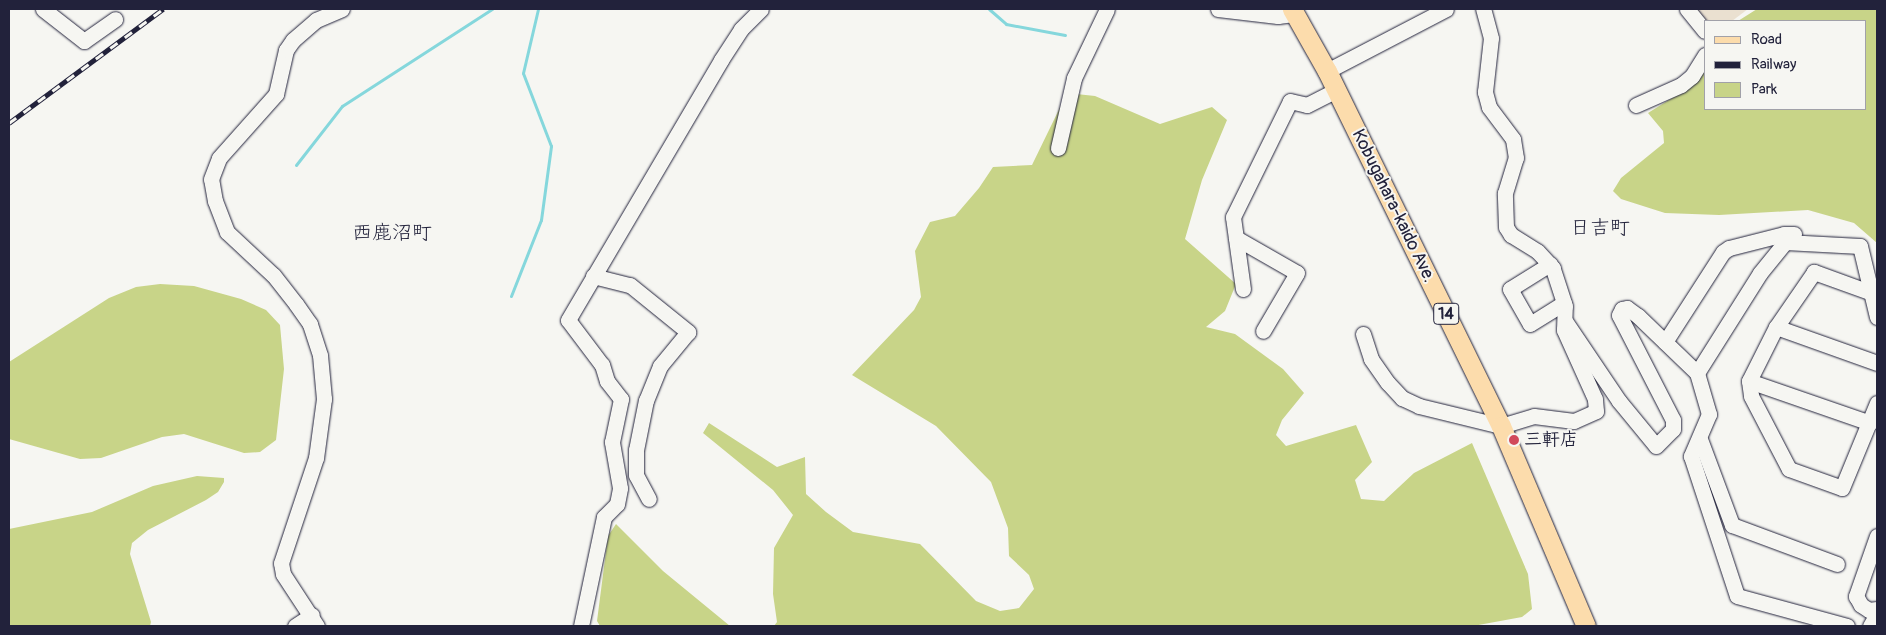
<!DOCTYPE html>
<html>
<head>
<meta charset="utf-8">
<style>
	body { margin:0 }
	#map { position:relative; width:1886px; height:635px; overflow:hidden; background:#f6f6f2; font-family:Pangolin,"Klee One",sans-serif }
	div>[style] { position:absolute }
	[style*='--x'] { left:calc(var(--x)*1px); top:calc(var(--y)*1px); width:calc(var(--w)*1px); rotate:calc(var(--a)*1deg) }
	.built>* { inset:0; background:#eae0d0 }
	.green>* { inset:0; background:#c8d488 }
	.stream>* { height:3px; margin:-1.5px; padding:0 1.5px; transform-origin:1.5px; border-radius:1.5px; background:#85d7dc }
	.roads { filter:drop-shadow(0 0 1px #22223b) drop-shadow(0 0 1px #22223b) }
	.minor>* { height:15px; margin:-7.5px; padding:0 7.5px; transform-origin:7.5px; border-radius:7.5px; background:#f6f6f2 }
	.major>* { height:19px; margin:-9.5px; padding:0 9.5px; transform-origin:9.5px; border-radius:9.5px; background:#fcdcac }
	.rail>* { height:5px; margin-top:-2.5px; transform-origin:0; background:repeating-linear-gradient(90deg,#f6f6f2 0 9px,#22223b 0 18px); box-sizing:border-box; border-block:1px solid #22223b }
	.dots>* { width:14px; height:14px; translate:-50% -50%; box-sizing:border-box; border:2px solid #f6f6f2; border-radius:50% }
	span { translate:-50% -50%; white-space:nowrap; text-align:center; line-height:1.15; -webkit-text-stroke:4px #f6f6f2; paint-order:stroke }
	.shield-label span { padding:1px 4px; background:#f6f6f2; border:1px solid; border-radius:4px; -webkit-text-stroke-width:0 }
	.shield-label { font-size:16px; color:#22223b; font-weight:700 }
	.street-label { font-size:18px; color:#22223b }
	.poi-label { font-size:18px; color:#22223b; font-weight:700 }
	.left { translate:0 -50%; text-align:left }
	.quarter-label { font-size:20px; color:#22223b }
	.frame { position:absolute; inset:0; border:10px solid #22223b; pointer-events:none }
	.legend { position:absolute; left:1704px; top:20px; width:162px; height:90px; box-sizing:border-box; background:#f6f6f2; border:1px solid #a1a1a9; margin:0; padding:6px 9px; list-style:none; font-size:15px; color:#22223b }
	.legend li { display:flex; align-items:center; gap:10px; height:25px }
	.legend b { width:25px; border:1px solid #a1a1a9 }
</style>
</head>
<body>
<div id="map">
	<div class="built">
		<i style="clip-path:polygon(1691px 9px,1748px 9px,1732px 21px,1705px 21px)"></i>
	</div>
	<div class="green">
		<i style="clip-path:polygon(1757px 9px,1877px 9px,1877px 243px,1854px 223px,1808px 210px,1719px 215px,1665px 213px,1621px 199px,1613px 191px,1621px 178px,1664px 143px,1663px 131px,1648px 113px,1672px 98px,1705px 67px,1705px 109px,1865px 109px,1865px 21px,1738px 21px)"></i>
		<i style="clip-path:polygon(1067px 93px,1095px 96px,1160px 124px,1212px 107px,1227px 120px,1202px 180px,1185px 239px,1236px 284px,1225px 311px,1206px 327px,1235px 334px,1283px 369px,1304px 393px,1282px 420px,1276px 435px,1286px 446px,1356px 425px,1372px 462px,1355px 480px,1361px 499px,1384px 501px,1414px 473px,1472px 443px,1528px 574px,1532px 609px,1522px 617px,1473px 626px,774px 626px,777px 622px,773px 594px,774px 548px,793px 515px,773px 490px,703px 433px,709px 423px,777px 467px,805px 457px,806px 494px,826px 512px,853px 532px,920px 544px,976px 601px,1000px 611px,1019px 608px,1034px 589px,1029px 575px,1009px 556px,1008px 528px,991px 482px,936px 426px,852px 375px,914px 310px,921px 297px,915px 251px,930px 222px,955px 216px,979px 188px,993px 167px,1032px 165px)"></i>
		<i style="clip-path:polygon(160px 284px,194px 286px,241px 299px,266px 310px,280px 325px,284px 369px,276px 440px,260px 452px,244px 453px,184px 434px,162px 437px,101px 458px,80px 459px,9px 439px,9px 362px,109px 298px,136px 287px)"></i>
		<i style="clip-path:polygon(197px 476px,224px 478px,224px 482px,218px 492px,206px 500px,148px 530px,132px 543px,130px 554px,151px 622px,150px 626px,9px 626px,9px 529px,92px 512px,153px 486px)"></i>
		<i style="clip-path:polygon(616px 524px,663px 571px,730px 626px,600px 626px,597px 621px,608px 536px)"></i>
	</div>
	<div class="stream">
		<i style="--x:989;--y:9;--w:23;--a:41"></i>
		<i style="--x:1006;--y:24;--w:60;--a:10.6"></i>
		<i style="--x:296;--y:165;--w:75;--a:-52.1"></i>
		<i style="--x:342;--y:106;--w:179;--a:-32.9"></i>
		<i style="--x:511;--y:296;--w:82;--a:-68.5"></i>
		<i style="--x:541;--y:220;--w:75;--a:-82.3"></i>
		<i style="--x:551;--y:146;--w:78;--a:-111"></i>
		<i style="--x:523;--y:73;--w:66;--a:-76.8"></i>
	</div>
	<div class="roads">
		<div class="minor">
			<i style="--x:43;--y:9;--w:52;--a:38"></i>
			<i style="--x:84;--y:41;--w:38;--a:-35"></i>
			<i style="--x:1218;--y:9;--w:60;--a:6.7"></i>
			<i style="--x:1278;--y:16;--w:17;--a:-7"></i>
			<i style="--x:1687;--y:9;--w:28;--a:51"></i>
			<i style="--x:1327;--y:71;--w:134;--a:-27.5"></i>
			<i style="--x:1636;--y:105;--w:49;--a:-24"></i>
			<i style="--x:1681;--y:85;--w:14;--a:-39"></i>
			<i style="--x:1692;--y:76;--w:25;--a:-58"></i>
			<i style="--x:1058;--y:148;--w:72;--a:-77.1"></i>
			<i style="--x:1074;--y:78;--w:76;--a:-64.4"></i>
			<i style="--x:1236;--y:238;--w:70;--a:29.8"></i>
			<i style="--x:1297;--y:273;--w:67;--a:120.4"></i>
			<i style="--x:1550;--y:264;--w:47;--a:148"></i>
			<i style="--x:1510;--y:289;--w:40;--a:60.3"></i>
			<i style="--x:1530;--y:324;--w:40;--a:-32"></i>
			<i style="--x:593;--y:276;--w:38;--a:14"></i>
			<i style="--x:630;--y:285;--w:75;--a:39"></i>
			<i style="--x:688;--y:332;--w:44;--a:129.5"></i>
			<i style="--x:660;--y:366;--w:37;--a:112"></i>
			<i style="--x:646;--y:400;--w:51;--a:101.3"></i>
			<i style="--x:636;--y:450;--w:25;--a:90"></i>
			<i style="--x:636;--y:475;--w:27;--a:62"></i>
			<i style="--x:1243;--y:289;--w:73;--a:-97.9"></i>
			<i style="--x:1233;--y:217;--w:129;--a:-63.8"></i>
			<i style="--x:1290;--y:101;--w:17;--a:13"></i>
			<i style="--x:1307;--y:105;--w:33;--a:-27"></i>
			<i style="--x:1872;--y:293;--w:62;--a:-160.1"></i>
			<i style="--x:1814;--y:272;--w:67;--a:124.6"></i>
			<i style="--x:1776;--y:327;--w:60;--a:116.6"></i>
			<i style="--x:1749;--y:381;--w:15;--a:82"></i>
			<i style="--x:1751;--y:396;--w:82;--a:62.5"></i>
			<i style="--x:1789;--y:469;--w:56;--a:19.7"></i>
			<i style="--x:1842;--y:488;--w:92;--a:-67.6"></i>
			<i style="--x:1565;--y:321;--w:97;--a:56"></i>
			<i style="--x:1619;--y:401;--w:58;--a:50.6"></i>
			<i style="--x:1656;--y:446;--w:24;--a:-45"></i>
			<i style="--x:1673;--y:429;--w:9;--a:-90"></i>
			<i style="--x:1673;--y:420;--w:118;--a:-117.2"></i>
			<i style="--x:1619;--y:315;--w:7;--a:-63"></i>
			<i style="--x:1622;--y:309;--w:5;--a:-11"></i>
			<i style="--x:1627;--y:308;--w:14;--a:36"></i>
			<i style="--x:1638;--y:316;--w:82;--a:44"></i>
			<i style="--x:1697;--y:373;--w:43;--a:73.7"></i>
			<i style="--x:1709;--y:414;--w:46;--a:113.2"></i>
			<i style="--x:1691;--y:456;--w:147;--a:71.8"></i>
			<i style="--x:1737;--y:596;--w:114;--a:15.3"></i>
			<i style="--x:1776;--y:327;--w:107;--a:19.6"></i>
			<i style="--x:1363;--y:334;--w:26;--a:72"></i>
			<i style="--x:1371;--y:359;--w:29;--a:55"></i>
			<i style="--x:1388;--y:383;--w:21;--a:47"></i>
			<i style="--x:1402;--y:398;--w:19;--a:25"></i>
			<i style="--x:1419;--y:406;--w:84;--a:13.7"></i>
			<i style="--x:1501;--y:426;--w:34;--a:-17"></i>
			<i style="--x:1534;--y:416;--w:40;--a:7.1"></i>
			<i style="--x:1574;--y:421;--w:24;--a:-24"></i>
			<i style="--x:1596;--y:411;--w:12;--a:-95"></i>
			<i style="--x:1595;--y:399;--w:76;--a:-114.2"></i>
			<i style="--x:1564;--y:330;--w:24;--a:-88"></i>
			<i style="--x:1565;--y:306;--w:40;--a:-108"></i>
			<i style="--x:1553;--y:268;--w:23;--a:-133"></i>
			<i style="--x:1537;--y:251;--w:31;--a:-148"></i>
			<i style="--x:1511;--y:235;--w:9;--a:-122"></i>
			<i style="--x:1506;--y:227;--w:34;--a:-92"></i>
			<i style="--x:1505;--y:193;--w:37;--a:-73"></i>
			<i style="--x:1516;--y:158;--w:19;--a:-99"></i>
			<i style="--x:1513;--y:139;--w:40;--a:-127"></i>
			<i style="--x:1489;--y:107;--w:16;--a:-105"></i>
			<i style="--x:1485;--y:92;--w:54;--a:-83.7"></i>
			<i style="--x:1491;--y:38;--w:30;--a:-105"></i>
			<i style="--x:1665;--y:342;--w:107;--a:-57.2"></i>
			<i style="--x:1723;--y:252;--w:7;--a:-34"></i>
			<i style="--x:1729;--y:248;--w:57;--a:-14.3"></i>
			<i style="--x:1784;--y:234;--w:10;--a:0"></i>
			<i style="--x:1697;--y:373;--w:118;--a:-57.8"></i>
			<i style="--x:1760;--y:273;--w:40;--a:-51"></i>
			<i style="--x:1785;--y:242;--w:75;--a:3.1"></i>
			<i style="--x:1860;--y:246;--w:73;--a:76.5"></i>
			<i style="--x:1749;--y:381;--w:128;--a:19.1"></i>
			<i style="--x:1700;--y:439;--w:92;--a:69.6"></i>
			<i style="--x:1732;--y:525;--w:112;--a:20.4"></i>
			<i style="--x:1877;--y:536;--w:64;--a:109.3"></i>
			<i style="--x:1856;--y:596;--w:10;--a:61"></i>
			<i style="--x:1861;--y:605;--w:9;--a:32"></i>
			<i style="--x:1869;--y:610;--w:8;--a:-7"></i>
			<i style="--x:295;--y:626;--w:20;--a:-33"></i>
			<i style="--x:317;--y:626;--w:62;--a:-123.2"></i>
			<i style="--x:283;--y:574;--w:11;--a:-100"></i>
			<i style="--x:281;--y:563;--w:111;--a:-71.6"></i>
			<i style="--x:316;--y:458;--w:60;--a:-82.3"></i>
			<i style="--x:324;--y:399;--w:44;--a:-95.2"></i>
			<i style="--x:320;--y:355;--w:33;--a:-108"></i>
			<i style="--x:310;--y:324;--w:24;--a:-125"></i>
			<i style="--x:296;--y:304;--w:37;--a:-128"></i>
			<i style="--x:273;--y:275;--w:63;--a:-136.9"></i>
			<i style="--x:227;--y:232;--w:33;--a:-111"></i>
			<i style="--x:215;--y:201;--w:22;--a:-100"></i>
			<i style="--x:211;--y:179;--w:22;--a:-69"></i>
			<i style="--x:219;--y:158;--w:86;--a:-48.3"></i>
			<i style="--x:276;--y:94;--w:45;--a:-77.2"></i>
			<i style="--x:286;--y:50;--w:12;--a:-55"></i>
			<i style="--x:293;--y:40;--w:30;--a:-41"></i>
			<i style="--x:316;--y:20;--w:28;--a:-23"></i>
			<i style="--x:581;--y:626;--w:111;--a:-78.1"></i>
			<i style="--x:604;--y:517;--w:18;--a:-45"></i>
			<i style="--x:617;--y:504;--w:16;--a:-79"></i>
			<i style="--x:620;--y:488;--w:47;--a:-99.9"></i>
			<i style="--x:612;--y:442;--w:44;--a:-78.2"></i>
			<i style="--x:621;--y:399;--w:23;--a:-128"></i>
			<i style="--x:607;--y:381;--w:17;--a:-107"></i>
			<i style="--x:602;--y:365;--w:56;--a:-127.1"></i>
			<i style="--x:568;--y:320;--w:302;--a:-59.5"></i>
			<i style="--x:721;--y:60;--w:37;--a:-57"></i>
			<i style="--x:741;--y:29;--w:28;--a:-45"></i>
			<i style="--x:1870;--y:626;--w:14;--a:-60"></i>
		</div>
		<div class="major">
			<i style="--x:1292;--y:9;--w:71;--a:60.6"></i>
			<i style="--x:1327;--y:71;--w:395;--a:63.9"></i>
			<i style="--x:1501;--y:426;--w:217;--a:67"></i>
		</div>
	</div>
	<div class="rail">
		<i style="--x:9;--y:123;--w:192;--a:-36.5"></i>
	</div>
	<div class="dots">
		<i style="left:1514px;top:440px;background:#d1495b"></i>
	</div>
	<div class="shield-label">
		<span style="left:1446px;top:314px">14</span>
	</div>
	<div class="street-label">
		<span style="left:1393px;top:206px;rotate:64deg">Kobugahara-kaido Ave.</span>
	</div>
	<div class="poi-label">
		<span class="left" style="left:1524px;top:440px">三軒店</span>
	</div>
	<div class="quarter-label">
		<span style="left:1600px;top:227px">日吉町</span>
		<span style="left:392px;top:232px">西鹿沼町</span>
	</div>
	<div class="frame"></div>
	<ul class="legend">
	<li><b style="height:6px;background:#fcdcac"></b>Road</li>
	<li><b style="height:6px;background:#22223b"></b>Railway</li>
	<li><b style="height:14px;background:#c8d488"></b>Park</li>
	</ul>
</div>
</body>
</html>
